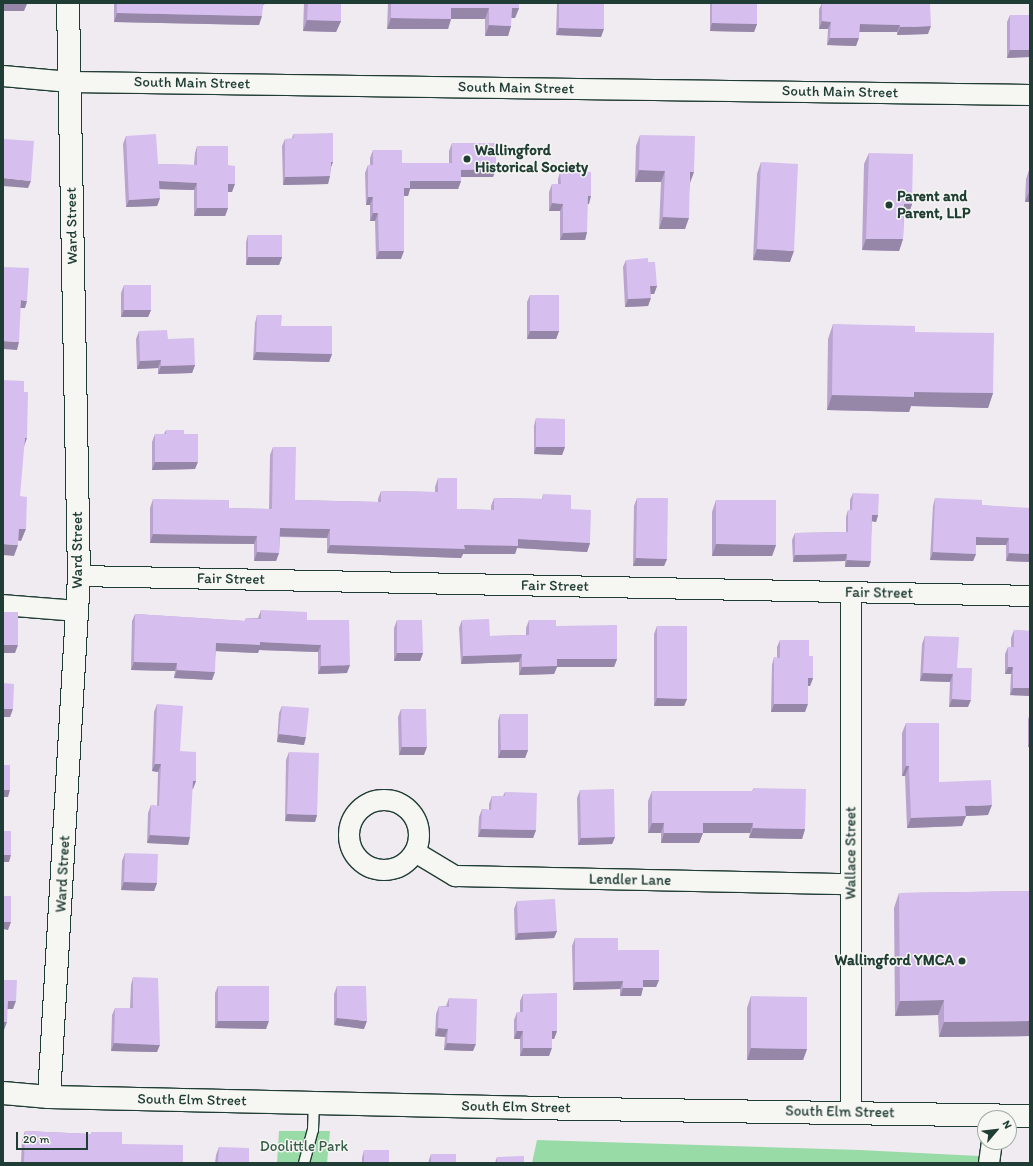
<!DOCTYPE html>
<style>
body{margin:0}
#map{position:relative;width:1033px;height:1166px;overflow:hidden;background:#f0ebf1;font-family:Itim,sans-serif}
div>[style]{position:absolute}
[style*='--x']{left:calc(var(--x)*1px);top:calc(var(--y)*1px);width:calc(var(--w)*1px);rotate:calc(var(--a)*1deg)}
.green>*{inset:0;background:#99dba6}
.roads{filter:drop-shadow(1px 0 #1f3d34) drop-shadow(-1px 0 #1f3d34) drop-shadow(0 1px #1f3d34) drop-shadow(0 -1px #1f3d34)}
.lane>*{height:10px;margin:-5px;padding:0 5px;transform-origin:5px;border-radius:5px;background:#f6f6f2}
.street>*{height:20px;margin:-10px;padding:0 10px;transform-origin:10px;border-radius:10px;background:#f6f6f2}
.street>.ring{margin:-10px;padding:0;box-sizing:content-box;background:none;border:20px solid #f6f6f2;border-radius:50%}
.secondary>*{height:22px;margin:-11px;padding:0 11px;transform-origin:11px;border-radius:11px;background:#f6f6f2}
.wall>*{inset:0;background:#b8a4ce}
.shaded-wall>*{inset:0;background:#9686a7}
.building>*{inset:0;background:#d6bfef}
.dots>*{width:11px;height:11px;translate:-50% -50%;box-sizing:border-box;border:2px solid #f6f6f2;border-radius:50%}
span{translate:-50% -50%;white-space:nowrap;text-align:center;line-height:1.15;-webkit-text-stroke:3px #f6f6f2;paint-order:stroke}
.street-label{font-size:15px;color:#1f3d34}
.poi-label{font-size:15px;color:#1f3d34;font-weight:700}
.left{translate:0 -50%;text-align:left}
.right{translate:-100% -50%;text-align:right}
.park-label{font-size:15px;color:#375d4b}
.frame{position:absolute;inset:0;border:4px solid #1f3d34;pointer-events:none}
.north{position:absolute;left:977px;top:1110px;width:40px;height:40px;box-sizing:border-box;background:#f6f6f2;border:1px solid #a0aca6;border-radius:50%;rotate:62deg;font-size:11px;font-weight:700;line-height:16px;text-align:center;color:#1f3d34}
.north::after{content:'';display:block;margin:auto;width:14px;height:18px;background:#1f3d34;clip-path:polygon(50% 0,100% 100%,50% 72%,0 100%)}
.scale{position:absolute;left:16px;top:1132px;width:72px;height:18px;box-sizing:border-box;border:2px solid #1f3d34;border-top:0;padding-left:5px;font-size:12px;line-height:14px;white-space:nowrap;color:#1f3d34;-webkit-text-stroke:3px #f6f6f2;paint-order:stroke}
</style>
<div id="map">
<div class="green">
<div style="clip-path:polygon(279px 1131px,330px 1131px,327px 1163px,277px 1163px)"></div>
<div style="clip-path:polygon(537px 1140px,860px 1150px,979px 1156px,978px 1163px,532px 1163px)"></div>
</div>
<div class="roads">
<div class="lane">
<div style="--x:304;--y:1163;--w:34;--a:-75"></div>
<div style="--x:313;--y:1130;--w:28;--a:-88"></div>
</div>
<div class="street">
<div style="--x:3;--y:76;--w:67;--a:5.1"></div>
<div style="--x:70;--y:82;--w:960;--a:0.78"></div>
<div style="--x:79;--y:576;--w:951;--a:1.2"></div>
<div style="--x:851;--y:593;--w:519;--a:90"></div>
<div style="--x:3;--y:605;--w:74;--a:4.6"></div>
<div class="ring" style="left:349px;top:800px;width:50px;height:50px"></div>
<div style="--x:415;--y:852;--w:47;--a:31"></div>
<div style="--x:455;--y:876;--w:396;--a:1.2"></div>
<div style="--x:989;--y:1163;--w:21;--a:-82"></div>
</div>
<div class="secondary">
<div style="--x:3;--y:1093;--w:46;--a:5"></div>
<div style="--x:49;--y:1097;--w:477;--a:1.3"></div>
<div style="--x:526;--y:1108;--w:504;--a:0.91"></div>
<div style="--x:49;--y:1097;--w:522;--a:-86.7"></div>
<div style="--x:79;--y:576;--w:573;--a:-91.1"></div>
</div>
</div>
<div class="wall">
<div style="clip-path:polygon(114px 3px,265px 3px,264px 5px,263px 5px,259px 25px,114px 22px)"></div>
<div style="clip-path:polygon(304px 3px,341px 3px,341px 21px,336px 32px,303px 31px)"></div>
<div style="clip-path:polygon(388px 3px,519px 3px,519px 8px,515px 18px,511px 18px,511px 26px,508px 36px,485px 36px,485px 19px,451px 19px,448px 29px,387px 29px)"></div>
<div style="clip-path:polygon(557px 3px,604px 3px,601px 37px,556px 35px)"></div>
<div style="clip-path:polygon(710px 3px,757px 3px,757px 24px,754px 32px,710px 31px)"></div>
<div style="clip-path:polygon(822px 3px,860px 3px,928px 34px,897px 35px,897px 32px,859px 32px,856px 46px,827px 45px,828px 29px,819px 29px,819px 9px)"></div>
<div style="clip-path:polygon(1010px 15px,1030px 15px,1030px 57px,1007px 58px,1007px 22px)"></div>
<div style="clip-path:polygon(293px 134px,331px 169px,328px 184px,283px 185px,282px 146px,285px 139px,292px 139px)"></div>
<div style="clip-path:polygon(640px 135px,690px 183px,685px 229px,659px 229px,661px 182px,635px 182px,636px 146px)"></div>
<div style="clip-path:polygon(126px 136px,158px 164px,194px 165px,195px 153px,197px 146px,228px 165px,232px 192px,228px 192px,228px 208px,225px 216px,194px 216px,194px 190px,159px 189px,160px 198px,157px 206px,126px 207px,123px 144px)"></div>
<div style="clip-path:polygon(452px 143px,496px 169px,493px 177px,461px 177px,461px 181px,458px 189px,410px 189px,408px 196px,404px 196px,401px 259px,376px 259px,375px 221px,370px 221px,370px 205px,366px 205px,365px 173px,368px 165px,370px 165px,370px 158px,373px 150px,402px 163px,449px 163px,449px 151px)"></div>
<div style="clip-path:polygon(869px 153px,912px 204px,908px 216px,904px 215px,903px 239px,899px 251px,862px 250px,864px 164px)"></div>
<div style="clip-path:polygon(761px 162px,790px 262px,753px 260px,757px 174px)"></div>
<div style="clip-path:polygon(1030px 167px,1030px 202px,1025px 202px,1026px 179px)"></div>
<div style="clip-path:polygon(560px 172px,589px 204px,587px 204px,587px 232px,585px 240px,560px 240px,560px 211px,549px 211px,549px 192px,552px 184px,558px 184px,558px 179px)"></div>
<div style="clip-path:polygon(248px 235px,282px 257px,279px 265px,246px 265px,246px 242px)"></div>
<div style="clip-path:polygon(626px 260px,648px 262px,657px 286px,654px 294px,651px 294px,648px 306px,625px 307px,623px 267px)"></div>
<div style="clip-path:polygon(124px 285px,151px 310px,148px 317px,121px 317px,121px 293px)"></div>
<div style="clip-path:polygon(530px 295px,559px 331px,556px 339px,527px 339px,527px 302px)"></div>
<div style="clip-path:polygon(257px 315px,281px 326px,332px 354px,329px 362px,253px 360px,255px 323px)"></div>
<div style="clip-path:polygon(833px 324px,915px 332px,993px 393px,988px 408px,911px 406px,909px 412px,827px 410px,828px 339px)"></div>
<div style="clip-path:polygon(139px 331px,168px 339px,195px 365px,192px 373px,158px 374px,158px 368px,137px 369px,136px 339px)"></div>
<div style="clip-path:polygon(536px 418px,565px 447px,562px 455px,534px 454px,534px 426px)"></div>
<div style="clip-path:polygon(166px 430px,184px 434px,195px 469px,152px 470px,152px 442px,155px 434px,164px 434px)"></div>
<div style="clip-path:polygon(273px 447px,295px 500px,378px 502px,378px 499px,381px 491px,435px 492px,435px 487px,438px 478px,457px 509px,491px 510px,491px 506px,494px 498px,542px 499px,543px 494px,571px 509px,590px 543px,587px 552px,517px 548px,515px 554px,463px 554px,461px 558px,327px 553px,327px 538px,280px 537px,279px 553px,276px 561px,254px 561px,254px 544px,150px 543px,150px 508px,153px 499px,229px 508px,269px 509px,270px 455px)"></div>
<div style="clip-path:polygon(853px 493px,878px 515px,876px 522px,872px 521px,869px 567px,845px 567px,845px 561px,793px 562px,792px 540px,795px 533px,846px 532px,846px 517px,848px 510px,850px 510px,850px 500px)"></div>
<div style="clip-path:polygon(637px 498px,667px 559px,664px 566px,633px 566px,634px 506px)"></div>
<div style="clip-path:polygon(935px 498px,982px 505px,1030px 510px,1030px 562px,1006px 561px,1006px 545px,976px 545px,976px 554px,973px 561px,930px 560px,933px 506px)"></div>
<div style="clip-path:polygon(716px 500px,776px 545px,772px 556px,712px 556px,712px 512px)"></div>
<div style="clip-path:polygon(261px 610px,307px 620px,347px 673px,318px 674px,318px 652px,259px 650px,258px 653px,216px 651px,212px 680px,174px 678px,175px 671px,131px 670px,132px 621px,135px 614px,245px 621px,246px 618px,258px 618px)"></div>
<div style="clip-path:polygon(397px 620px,423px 653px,420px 661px,394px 661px,394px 628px)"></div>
<div style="clip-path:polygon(462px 620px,490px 636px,526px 635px,526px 628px,529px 620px,556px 626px,617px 659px,614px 667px,557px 667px,554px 674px,519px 675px,519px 662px,461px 664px,459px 628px)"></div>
<div style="clip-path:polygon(657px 626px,687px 699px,684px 706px,654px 706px,654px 634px)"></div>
<div style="clip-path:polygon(1014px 630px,1030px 631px,1030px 696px,1010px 695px,1011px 674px,1005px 674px,1005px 654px,1008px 647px,1011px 647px,1011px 638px)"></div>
<div style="clip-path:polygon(925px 636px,957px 668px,968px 707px,949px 707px,950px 682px,920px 681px,922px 644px)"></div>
<div style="clip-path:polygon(780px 640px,809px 656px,813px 678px,810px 686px,808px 686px,805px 712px,771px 712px,772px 665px,774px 657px,777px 658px,777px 647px)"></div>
<div style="clip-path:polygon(157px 704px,180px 751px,196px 781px,192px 789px,188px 845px,147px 843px,148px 813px,151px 805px,157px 806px,158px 772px,152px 771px,154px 712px)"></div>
<div style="clip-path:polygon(282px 706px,304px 745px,277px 742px,279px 713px)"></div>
<div style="clip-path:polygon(401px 709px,424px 755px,399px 755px,398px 717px)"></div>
<div style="clip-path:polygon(500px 714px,528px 750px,525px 758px,498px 758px,498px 721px)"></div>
<div style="clip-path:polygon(1030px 714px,1030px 747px,1028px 747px,1028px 719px)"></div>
<div style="clip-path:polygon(906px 723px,939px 782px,988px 815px,966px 816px,962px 826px,907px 828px,905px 776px,902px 776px,902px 733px)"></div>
<div style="clip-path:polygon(289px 752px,317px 815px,315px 822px,285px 821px,286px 760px)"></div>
<div style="clip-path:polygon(754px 788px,805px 829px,802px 839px,749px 838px,750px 833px,703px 833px,699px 843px,661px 843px,661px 833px,648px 833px,648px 801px,652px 791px,752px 791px)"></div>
<div style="clip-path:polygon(580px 790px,615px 837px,612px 844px,578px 845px,577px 798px)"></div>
<div style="clip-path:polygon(505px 792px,536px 830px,533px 838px,478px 837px,479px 817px,482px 809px,489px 810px,489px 804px,492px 796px,503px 796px)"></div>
<div style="clip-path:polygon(125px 853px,157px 883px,154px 891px,121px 890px,122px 861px)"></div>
<div style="clip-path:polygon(1030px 891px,1030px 1036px,939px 1037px,938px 1015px,895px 1016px,894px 908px,899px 893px)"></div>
<div style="clip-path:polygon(517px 901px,557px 931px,554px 938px,515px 940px,514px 909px)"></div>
<div style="clip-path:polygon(575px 938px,618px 950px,659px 980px,656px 987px,643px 987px,641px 996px,620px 996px,620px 989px,573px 990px,572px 946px)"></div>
<div style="clip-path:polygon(133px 977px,157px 1052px,111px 1051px,112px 1015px,115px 1008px,130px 1008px,131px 985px)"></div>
<div style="clip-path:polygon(218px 986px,266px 1029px,215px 1028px,215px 993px)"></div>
<div style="clip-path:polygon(337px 986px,364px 1029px,334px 1025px,334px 994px)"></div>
<div style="clip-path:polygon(523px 994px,557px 1031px,554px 1039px,552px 1039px,549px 1056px,520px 1056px,520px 1039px,514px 1039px,514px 1020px,517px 1012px,520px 1012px,520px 1001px)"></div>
<div style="clip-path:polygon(751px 996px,807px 1049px,803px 1060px,747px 1060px,747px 1008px)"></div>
<div style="clip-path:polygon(449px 998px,473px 1051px,444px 1050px,445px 1037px,435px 1036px,436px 1014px,439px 1006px,446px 1006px)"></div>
<div style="clip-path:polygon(25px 1131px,91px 1134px,91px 1132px,122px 1144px,183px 1163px,21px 1163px,22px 1139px)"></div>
<div style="clip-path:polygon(219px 1147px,249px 1163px,215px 1163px,216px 1155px)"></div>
<div style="clip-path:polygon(364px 1150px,389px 1163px,362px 1163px,362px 1158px)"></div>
<div style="clip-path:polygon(431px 1154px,456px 1163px,428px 1163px)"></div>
<div style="clip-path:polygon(497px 1157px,524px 1163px,495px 1163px)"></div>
</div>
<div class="shaded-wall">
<div style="clip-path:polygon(3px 3px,27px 4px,24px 11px,3px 11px)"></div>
<div style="clip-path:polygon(451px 8px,489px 8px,485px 19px,448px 19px)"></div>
<div style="clip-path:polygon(512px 8px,519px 8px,515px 18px,508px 18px)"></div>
<div style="clip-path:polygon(117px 13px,262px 16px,259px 25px,114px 22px)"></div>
<div style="clip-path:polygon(391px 18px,451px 19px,448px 29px,387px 29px)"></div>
<div style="clip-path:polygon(307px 20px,341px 21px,336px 32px,303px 31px)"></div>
<div style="clip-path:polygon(822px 21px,831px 22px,828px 29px,819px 29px)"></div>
<div style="clip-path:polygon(712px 23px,757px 24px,754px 32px,710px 31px)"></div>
<div style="clip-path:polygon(860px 24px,900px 25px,897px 32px,857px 32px)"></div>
<div style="clip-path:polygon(489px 25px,511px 26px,508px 36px,485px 36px)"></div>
<div style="clip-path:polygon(931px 26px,928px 34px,897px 35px,900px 27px)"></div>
<div style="clip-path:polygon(559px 28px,604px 29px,601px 37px,556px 35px)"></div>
<div style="clip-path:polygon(830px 38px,859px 38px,856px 46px,827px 45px)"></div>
<div style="clip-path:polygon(1010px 50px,1030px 50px,1030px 57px,1007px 58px)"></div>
<div style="clip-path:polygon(331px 162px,333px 162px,330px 170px)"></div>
<div style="clip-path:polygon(496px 169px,493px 177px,458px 177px,461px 170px)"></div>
<div style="clip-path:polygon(639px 170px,665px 171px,661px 182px,635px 182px)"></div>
<div style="clip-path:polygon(690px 172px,694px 172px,690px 183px)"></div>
<div style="clip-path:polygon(330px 176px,328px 184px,283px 185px,285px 177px)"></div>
<div style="clip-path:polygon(3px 178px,31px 181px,28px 188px,3px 186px)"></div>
<div style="clip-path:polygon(159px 181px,197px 183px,194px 190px,156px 189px)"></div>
<div style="clip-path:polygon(410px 181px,461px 181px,458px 189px,410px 189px,408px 196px,401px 196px,404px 188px)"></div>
<div style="clip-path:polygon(228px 184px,235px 184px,232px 192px,225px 192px)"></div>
<div style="clip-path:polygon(1030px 190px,1030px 202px,1025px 202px)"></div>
<div style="clip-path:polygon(588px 196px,591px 196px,589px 204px,585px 204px)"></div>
<div style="clip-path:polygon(368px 197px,373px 197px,370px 205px,366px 205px)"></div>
<div style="clip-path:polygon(160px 198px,157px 206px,126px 207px,129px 200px)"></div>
<div style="clip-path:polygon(552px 203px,563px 204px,560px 211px,549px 211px)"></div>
<div style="clip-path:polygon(904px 204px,912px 204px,908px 216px,900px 215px)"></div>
<div style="clip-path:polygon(197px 208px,228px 208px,225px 216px,194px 216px)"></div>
<div style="clip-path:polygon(373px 213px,378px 213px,375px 221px,370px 221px)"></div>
<div style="clip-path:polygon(663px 217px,689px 218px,685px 229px,659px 229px)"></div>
<div style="clip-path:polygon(587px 232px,585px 240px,560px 240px,563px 233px)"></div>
<div style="clip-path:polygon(866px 239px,903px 239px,899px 251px,862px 250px)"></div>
<div style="clip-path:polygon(757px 249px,794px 251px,790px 262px,753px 260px)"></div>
<div style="clip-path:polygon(379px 251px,404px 251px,401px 259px,376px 259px)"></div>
<div style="clip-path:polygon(248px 257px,282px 257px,279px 265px,246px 265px)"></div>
<div style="clip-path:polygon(650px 286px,657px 286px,654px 294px,647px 294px)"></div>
<div style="clip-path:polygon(651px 298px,648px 306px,625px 307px,628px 299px)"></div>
<div style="clip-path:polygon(21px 300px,27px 301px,25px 308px,18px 308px)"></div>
<div style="clip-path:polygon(124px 310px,151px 310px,148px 317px,121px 317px)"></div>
<div style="clip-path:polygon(530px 331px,559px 331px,556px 339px,527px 339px)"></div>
<div style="clip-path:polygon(3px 341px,19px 342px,17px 350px,3px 349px)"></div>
<div style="clip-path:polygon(256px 352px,332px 354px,329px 362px,253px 360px)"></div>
<div style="clip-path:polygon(161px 360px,158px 368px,137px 369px,140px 361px)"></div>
<div style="clip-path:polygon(195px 365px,192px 373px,158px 374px,161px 366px)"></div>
<div style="clip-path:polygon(914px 392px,993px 393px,988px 408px,911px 406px,909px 412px,827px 410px,832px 395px)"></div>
<div style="clip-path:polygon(25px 438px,27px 438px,23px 449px)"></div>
<div style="clip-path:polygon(536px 447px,565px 447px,562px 455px,534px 454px)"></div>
<div style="clip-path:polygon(155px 462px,198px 462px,195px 469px,152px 470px)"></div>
<div style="clip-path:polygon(872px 515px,878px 515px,876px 522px,870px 521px)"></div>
<div style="clip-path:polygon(280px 528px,330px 529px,327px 538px,277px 536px)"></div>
<div style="clip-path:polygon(19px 529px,26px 529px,21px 541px,15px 540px)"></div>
<div style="clip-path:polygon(153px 534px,257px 536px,254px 544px,150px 543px)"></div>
<div style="clip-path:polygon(976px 537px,1009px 538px,1006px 545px,973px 545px)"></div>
<div style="clip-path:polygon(518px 539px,590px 543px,587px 552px,517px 548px,515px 554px,463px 554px,461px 558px,327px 553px,330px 545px,464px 545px)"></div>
<div style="clip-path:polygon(3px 544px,18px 545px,14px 556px,3px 555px)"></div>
<div style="clip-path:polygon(716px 544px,776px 545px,772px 556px,712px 556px)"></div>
<div style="clip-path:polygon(257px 552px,279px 553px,276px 561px,254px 561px)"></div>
<div style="clip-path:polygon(933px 552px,976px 554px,973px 561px,930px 560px)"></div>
<div style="clip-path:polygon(1009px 553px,1030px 554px,1030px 562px,1006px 561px)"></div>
<div style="clip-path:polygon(847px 554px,845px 561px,793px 562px,795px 555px)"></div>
<div style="clip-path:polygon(636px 558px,667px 559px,664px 566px,633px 566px)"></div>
<div style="clip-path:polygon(847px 560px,871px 561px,869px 567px,845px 567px)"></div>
<div style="clip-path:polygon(260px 642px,321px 645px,318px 652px,259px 650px,258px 653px,213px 651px,216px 643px)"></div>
<div style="clip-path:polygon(3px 645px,18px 645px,15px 653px,3px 653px)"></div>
<div style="clip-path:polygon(397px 653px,423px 653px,420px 661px,394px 661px)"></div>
<div style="clip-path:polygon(522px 654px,519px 662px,461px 664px,463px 656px)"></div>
<div style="clip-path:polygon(557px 659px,617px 659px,614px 667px,557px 667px,554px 674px,519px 675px,522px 667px)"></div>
<div style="clip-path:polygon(134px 662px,177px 663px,175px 671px,131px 670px)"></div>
<div style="clip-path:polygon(350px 665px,347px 673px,318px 674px,321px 666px)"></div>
<div style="clip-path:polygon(1008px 667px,1013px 667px,1011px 674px,1005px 674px)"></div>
<div style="clip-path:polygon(177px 670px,215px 672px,212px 680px,174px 678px)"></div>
<div style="clip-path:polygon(923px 673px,953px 674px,950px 682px,920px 681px)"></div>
<div style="clip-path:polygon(808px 678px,813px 678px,810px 686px,805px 686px)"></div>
<div style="clip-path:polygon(1013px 688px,1030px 688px,1030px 696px,1010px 695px)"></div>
<div style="clip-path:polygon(657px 698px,687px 699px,684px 706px,654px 706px)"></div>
<div style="clip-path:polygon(952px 699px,971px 700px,968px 707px,949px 707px)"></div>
<div style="clip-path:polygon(774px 704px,808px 704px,805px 712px,771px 712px)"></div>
<div style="clip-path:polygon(3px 709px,13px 709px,10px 717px,3px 717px)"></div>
<div style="clip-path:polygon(279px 734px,306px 737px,304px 745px,277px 742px)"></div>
<div style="clip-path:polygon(1030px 741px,1030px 747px,1028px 747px)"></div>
<div style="clip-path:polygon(402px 747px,427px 747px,424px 755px,399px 755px)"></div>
<div style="clip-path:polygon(501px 750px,528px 750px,525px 758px,498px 758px)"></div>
<div style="clip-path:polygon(155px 764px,161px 764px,158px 772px,152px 771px)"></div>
<div style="clip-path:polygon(906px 766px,909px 766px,905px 776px,902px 776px)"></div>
<div style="clip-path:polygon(193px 781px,196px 781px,193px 789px,190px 789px)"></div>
<div style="clip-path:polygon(3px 790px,10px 790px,8px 797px,3px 797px)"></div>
<div style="clip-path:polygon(992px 805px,988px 815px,966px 816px,962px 826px,907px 828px,911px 818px,965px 806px)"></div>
<div style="clip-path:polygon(287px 814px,317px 815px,315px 822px,285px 821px)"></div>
<div style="clip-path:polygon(652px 823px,664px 823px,661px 833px,648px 833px)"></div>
<div style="clip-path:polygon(703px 823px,753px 823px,750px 833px,703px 833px,699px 843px,661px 843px,664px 833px)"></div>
<div style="clip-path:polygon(753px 828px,805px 829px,802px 839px,749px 838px)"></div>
<div style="clip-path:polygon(481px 829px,536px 830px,533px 838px,478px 837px)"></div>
<div style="clip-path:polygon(150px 835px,190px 837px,188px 845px,147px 843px)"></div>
<div style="clip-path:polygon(615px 837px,612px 844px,578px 845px,581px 838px)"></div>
<div style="clip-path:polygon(3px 855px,11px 855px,9px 862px,3px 862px)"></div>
<div style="clip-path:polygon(124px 882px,157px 883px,154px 891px,121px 890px)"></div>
<div style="clip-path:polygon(3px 922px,11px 922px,8px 930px,3px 929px)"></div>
<div style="clip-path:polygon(557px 931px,554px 938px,515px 940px,518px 933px)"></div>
<div style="clip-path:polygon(643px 980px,659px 980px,656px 987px,640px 987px)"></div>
<div style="clip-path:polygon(623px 981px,620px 989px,573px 990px,575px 982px)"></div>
<div style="clip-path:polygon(623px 988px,643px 988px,641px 996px,620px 996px)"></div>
<div style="clip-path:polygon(944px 1000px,938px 1015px,895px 1016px,900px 1001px)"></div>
<div style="clip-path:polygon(8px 1001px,16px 1001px,13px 1009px,5px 1009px)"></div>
<div style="clip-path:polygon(337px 1018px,367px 1021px,364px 1029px,334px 1025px)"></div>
<div style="clip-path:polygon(218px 1021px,269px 1021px,266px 1029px,215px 1028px)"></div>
<div style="clip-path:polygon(1030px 1021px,1030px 1036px,939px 1037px,944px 1022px)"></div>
<div style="clip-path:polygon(3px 1022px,7px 1022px,4px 1030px,3px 1030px)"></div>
<div style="clip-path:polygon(438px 1028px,448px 1029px,445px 1037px,435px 1036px)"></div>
<div style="clip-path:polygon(517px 1031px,523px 1031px,520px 1039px,514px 1039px)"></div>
<div style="clip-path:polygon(552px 1031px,557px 1031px,554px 1039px,549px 1038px)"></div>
<div style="clip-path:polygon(114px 1043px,160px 1045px,157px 1052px,111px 1051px)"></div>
<div style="clip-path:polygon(447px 1043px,476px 1044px,473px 1051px,444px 1050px)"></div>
<div style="clip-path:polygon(523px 1048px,552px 1048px,549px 1056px,520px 1056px)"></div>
<div style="clip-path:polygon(751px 1048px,807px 1049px,803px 1060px,747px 1060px)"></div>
<div style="clip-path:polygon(24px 1162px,42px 1162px,42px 1163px,23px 1163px)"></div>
</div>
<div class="building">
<div style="clip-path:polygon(3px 3px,27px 3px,27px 4px)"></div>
<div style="clip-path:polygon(117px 3px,263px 3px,262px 16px,117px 13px)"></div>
<div style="clip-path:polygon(308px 3px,341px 3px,341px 21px,307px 20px)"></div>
<div style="clip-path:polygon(391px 3px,519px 3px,519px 8px,512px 8px,511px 26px,489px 25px,489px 8px,451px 8px,451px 19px,391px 18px)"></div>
<div style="clip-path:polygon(559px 3px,604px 3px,604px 29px,559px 28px)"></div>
<div style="clip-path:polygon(712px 3px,757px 3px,757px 24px,712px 23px)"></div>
<div style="clip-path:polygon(822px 3px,930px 3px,931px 26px,900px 27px,900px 25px,860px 24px,859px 38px,830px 38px,831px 22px,822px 21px)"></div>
<div style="clip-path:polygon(1010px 15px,1030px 15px,1030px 50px,1010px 50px)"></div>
<div style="clip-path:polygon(333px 133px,333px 162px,331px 162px,330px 176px,285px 177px,285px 139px,294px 138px,293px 134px)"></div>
<div style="clip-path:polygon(156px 134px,158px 164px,197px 165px,197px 146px,228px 146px,228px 165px,235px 166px,235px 184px,228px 184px,228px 208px,197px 208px,197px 183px,159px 181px,160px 198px,129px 200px,126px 136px)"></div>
<div style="clip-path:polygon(640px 135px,695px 136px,694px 172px,690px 172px,689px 218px,663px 217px,665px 171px,639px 170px)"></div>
<div style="clip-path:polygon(3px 139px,34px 141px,31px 181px,3px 178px)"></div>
<div style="clip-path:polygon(452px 143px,496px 143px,496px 169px,461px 170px,461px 181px,410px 181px,410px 188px,404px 188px,404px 251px,379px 251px,378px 213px,373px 213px,373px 197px,368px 197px,368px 165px,373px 165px,373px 150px,402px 150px,402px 163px,452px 163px)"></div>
<div style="clip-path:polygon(869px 153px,913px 154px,912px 204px,904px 204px,903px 239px,866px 239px)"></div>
<div style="clip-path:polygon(761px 162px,798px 164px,794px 251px,757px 249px)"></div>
<div style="clip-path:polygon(560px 172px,591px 172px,591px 196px,588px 196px,587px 232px,563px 233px,563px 204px,552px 203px,552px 184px,561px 184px)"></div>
<div style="clip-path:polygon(248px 235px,282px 235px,282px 257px,248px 257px)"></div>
<div style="clip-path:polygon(648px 258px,648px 262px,655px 262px,657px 286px,650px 286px,651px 298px,628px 299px,626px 260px)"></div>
<div style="clip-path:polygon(3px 267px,29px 268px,27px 301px,21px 300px,19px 342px,3px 341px)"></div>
<div style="clip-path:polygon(124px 285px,151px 285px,151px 310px,124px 310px)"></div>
<div style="clip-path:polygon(530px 295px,559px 295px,559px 331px,530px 331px)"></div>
<div style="clip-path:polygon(257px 315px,282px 315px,281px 326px,332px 326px,332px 354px,256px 352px)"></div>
<div style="clip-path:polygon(833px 324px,915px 326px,915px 332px,994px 333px,993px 393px,914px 392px,914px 397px,832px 395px)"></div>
<div style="clip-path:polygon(167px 330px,168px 339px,194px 338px,195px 365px,161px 366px,161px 360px,140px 361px,139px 331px)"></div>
<div style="clip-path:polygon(3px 380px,24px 381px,24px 392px,28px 392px,27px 438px,25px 438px,20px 496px,27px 497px,26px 529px,19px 529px,18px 545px,3px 544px)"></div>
<div style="clip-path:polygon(536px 418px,565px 419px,565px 447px,536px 447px)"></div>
<div style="clip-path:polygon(166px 430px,184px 430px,184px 434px,198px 434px,198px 462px,155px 462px,155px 434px,166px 434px)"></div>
<div style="clip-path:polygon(273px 447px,296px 447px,295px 500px,381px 502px,381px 491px,438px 492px,438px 478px,457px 478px,457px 509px,494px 510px,494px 498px,543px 499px,543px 494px,571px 495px,571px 509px,591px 510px,590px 543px,518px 539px,518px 546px,464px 545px,465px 549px,330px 545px,330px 529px,280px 528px,279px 553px,257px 552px,257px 536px,153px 534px,153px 499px,229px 500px,229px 508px,272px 509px)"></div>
<div style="clip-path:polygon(853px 493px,879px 494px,878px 515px,872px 515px,871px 561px,847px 560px,847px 554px,795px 555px,795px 533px,848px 532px,848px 510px,852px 510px)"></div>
<div style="clip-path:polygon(637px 498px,668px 498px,667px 559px,636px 558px)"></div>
<div style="clip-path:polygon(935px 498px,982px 500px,982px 505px,1030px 508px,1030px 554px,1009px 553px,1009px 538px,976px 537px,976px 554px,933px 552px)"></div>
<div style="clip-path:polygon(716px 500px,776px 500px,776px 545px,716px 544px)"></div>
<div style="clip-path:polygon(261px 610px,307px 612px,307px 620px,349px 620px,350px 665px,321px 666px,321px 645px,260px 642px,260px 645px,216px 643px,215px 672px,177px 670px,177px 663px,134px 662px,135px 614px,246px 621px,246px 618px,261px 619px)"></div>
<div style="clip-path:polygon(3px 612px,18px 612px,18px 645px,3px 645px)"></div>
<div style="clip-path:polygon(489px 619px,490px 636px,529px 635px,529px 620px,556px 620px,556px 626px,617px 625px,617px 659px,557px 659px,557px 666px,522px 667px,522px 654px,463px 656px,462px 620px)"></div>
<div style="clip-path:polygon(397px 620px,422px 620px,423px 653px,397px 653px)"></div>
<div style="clip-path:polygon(657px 626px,687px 626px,687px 699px,657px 698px)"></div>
<div style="clip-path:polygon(1014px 630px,1030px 631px,1030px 688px,1013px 688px,1013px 667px,1008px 667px,1008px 647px,1014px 647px)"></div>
<div style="clip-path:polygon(925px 636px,959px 637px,957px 668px,972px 668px,971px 700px,952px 699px,953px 674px,923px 673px)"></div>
<div style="clip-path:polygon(780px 640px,809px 640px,809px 656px,813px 656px,813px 678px,808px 678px,808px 704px,774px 704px,774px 657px,780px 658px)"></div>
<div style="clip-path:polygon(3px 683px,14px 684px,13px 709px,3px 709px)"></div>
<div style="clip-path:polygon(157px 704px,183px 706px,180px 751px,196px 752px,196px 781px,193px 781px,190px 837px,150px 835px,151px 805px,159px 806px,161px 764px,155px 764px)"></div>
<div style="clip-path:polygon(282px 706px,309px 708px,306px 737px,279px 734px)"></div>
<div style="clip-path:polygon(401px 709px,426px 709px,427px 747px,402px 747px)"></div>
<div style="clip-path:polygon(500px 714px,528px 714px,528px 750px,501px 750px)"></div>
<div style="clip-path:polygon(906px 723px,939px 723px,939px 782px,991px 780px,992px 805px,965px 806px,966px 816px,911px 818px,909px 766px,906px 766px)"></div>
<div style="clip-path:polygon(289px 752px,319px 753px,317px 815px,287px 814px)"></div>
<div style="clip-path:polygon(3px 765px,10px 765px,10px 790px,3px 790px)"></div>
<div style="clip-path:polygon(754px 788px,806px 789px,805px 829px,753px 828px,753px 823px,703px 823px,703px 833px,664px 833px,664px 823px,652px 823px,652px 791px,753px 791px)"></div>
<div style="clip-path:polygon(614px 789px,615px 837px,581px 838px,580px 790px)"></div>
<div style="clip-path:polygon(505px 792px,537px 793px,536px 830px,481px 829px,482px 809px,491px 810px,492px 796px,505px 796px)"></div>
<div style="clip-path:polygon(3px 831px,11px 831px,11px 855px,3px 855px)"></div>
<div style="clip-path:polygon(125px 853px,158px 854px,157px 883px,124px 882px)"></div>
<div style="clip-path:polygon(1030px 891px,1030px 1021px,944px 1022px,944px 1000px,900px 1001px,899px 893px)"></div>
<div style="clip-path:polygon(3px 896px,11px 896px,11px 922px,3px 922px)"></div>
<div style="clip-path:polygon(555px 899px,557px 931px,518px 933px,517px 901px)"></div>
<div style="clip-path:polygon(575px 938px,618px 938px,618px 950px,659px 950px,659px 980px,643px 980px,643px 988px,623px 988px,623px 981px,575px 982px)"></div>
<div style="clip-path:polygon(133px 977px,158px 978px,160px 1045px,114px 1043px,115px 1008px,133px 1008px)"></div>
<div style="clip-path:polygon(3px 980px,17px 980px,16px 1001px,8px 1001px,7px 1022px,3px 1022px)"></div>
<div style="clip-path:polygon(218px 986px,269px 986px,269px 1021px,218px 1021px)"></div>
<div style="clip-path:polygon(337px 986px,366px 986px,367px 1021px,337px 1018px)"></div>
<div style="clip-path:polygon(557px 993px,557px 1031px,552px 1031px,552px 1048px,523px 1048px,523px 1031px,517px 1031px,517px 1012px,523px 1012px,523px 994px)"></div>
<div style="clip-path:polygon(751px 996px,807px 997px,807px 1049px,751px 1048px)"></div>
<div style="clip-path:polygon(449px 998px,477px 999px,476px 1044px,447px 1043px,448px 1029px,438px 1028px,439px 1006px,449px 1007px)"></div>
<div style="clip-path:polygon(25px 1131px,91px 1134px,91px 1132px,122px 1132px,122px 1144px,183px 1145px,183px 1163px,42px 1163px,42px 1162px,24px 1162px)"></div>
<div style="clip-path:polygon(219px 1147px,249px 1148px,249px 1163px,218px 1163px)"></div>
<div style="clip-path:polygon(364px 1150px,389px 1150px,389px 1163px,364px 1163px)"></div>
<div style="clip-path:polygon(431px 1154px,456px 1154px,456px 1163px,431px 1163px)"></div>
<div style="clip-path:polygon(524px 1156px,524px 1163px,497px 1163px,497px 1157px)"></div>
</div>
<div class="dots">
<div style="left:467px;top:159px;background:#1f3d34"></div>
<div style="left:889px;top:205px;background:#1f3d34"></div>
<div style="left:962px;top:961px;background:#1f3d34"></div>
</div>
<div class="street-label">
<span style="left:192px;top:83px;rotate:1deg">South Main Street</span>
<span style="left:516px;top:88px;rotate:1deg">South Main Street</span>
<span style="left:840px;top:92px;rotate:1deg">South Main Street</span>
<span style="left:72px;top:226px;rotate:-91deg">Ward Street</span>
<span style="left:78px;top:550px;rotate:-90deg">Ward Street</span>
<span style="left:231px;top:579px;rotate:1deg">Fair Street</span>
<span style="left:555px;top:586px;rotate:1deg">Fair Street</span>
<span style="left:879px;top:593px;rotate:1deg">Fair Street</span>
<span style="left:851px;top:853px;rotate:-90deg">Wallace Street</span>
<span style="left:63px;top:874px;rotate:-87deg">Ward Street</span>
<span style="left:630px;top:880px;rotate:1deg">Lendler Lane</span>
<span style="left:192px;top:1100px;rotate:1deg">South Elm Street</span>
<span style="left:516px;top:1107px;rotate:1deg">South Elm Street</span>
<span style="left:840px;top:1112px;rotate:1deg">South Elm Street</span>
</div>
<div class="poi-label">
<span class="left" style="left:475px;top:159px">Wallingford<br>Historical Society</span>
<span class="left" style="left:897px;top:205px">Parent and<br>Parent, LLP</span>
<span class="right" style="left:954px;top:961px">Wallingford YMCA</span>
</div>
<div class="park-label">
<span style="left:304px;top:1147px">Doolittle Park</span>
</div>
<div class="frame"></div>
<div class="north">N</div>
<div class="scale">20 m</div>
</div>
